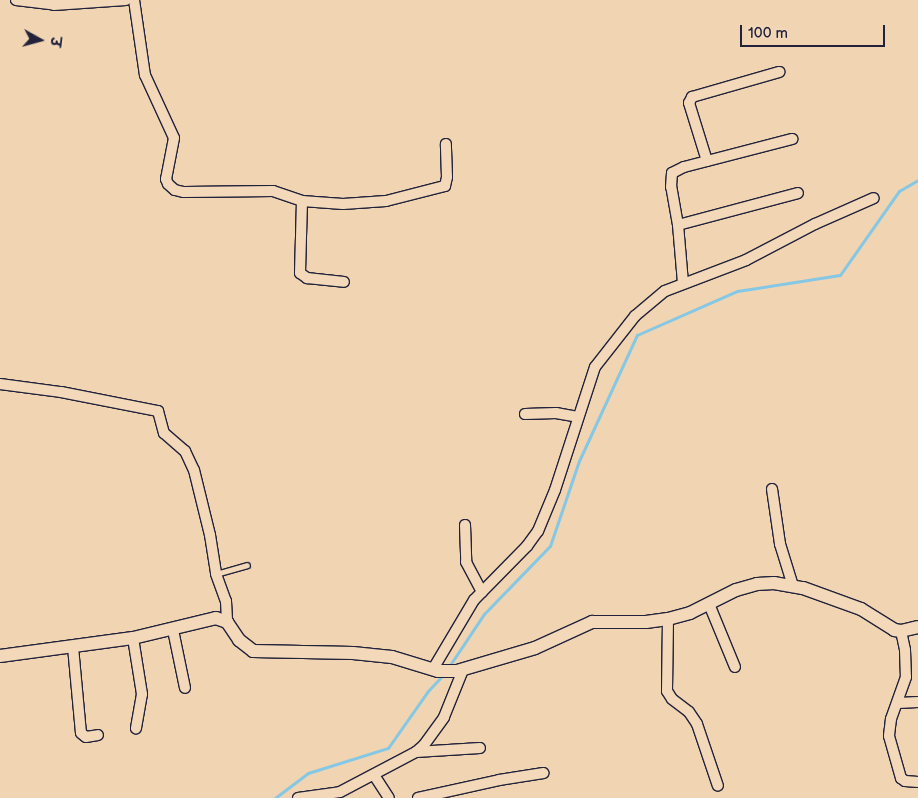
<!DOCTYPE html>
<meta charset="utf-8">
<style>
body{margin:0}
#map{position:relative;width:918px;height:798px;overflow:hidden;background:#f1d4b1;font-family:"Balsamiq Sans","Playpen Sans Deva",sans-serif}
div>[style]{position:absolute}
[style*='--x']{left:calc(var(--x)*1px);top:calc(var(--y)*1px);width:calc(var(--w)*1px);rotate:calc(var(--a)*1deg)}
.stream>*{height:3px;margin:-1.5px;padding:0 1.5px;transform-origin:1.5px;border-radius:1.5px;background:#84c8e5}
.roads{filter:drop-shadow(1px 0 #22223b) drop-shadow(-1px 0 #22223b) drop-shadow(0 1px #22223b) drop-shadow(0 -1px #22223b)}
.service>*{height:5px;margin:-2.5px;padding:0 2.5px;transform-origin:2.5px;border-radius:2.5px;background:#f3d9ba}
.minor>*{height:10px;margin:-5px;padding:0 5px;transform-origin:5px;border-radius:5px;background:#f3d9ba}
.tertiary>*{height:12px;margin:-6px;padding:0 6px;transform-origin:6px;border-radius:6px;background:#f3d9ba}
span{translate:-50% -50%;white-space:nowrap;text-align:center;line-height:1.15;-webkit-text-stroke:4px #f3d9ba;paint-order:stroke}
.north{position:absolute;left:15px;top:15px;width:50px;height:50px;-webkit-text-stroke:4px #f3d9ba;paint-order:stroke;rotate:97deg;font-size:14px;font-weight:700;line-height:20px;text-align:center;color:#22223b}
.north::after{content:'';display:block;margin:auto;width:18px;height:22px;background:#22223b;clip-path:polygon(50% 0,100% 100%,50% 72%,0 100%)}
.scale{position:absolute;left:740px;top:25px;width:145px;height:22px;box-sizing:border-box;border:2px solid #22223b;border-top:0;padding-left:6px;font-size:15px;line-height:18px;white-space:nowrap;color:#22223b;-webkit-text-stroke:4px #f3d9ba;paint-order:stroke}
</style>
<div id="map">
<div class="stream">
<div style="--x:448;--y:668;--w:65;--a:-56.3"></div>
<div style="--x:484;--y:614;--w:95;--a:-45.9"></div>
<div style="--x:550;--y:546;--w:90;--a:-71.2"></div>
<div style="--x:579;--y:461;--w:139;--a:-65.3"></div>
<div style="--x:637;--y:335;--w:109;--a:-23.7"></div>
<div style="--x:737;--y:291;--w:104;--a:-8.8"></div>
<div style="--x:840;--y:275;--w:103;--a:-54.9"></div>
<div style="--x:899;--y:191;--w:22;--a:-30"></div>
<div style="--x:275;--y:798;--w:41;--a:-37.1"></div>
<div style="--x:308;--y:773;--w:84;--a:-17.4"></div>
<div style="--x:388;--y:748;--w:70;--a:-54.9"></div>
<div style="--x:428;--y:691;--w:22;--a:-47"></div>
</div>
<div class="roads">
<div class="service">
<div style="--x:216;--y:574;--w:32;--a:-16"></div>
</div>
<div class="minor">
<div style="--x:16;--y:0;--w:38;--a:7"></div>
<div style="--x:54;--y:5;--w:72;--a:-4"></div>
<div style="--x:134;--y:0;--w:76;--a:81.7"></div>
<div style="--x:145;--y:75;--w:69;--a:65.3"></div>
<div style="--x:174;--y:138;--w:42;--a:101"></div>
<div style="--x:166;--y:179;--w:5;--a:68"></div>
<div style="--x:168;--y:184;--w:9;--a:41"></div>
<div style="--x:175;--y:190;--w:9;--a:13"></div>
<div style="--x:184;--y:192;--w:89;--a:-0.6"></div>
<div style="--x:273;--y:191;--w:31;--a:19"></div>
<div style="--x:302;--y:201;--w:41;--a:4.2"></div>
<div style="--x:343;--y:204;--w:43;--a:-4"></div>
<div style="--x:386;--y:201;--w:61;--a:-14.3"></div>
<div style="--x:445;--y:186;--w:9;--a:-77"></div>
<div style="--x:447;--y:177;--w:33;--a:-92"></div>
<div style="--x:707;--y:161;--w:61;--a:-107.2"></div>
<div style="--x:689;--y:103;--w:7;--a:-63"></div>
<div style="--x:692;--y:97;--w:91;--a:-16"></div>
<div style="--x:302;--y:201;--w:72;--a:91.6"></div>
<div style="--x:300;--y:273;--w:9;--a:36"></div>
<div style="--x:307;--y:278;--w:37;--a:6"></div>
<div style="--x:678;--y:225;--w:124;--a:-14.9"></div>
<div style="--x:683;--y:283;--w:58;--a:-94.9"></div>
<div style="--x:678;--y:225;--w:39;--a:-100"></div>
<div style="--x:671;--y:187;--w:14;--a:-86"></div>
<div style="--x:672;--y:173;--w:13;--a:-27"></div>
<div style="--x:684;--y:167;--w:112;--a:-14.5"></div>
<div style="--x:0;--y:384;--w:62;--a:7.5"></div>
<div style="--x:61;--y:392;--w:99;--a:11.1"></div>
<div style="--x:158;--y:411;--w:23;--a:75"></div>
<div style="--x:164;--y:433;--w:28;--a:41"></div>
<div style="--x:185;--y:451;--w:21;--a:65"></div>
<div style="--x:194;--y:470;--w:67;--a:76.2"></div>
<div style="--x:210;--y:535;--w:39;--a:81"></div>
<div style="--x:216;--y:574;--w:29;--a:70"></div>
<div style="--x:226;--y:601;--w:21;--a:87"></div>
<div style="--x:525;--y:414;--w:31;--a:-2"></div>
<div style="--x:556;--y:413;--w:22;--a:10"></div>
<div style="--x:772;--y:489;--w:56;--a:81.7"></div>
<div style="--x:780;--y:544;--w:44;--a:72.8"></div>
<div style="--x:465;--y:525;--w:37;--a:88"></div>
<div style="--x:466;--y:562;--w:34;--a:62"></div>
<div style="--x:709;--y:604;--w:68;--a:67.6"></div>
<div style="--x:668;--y:619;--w:72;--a:90.8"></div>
<div style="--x:667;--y:691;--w:9;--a:58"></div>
<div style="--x:672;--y:699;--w:21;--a:37"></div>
<div style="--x:689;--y:712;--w:14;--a:56"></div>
<div style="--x:697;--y:724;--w:65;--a:71.3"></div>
<div style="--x:173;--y:630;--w:59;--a:78.3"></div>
<div style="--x:901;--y:631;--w:19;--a:78"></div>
<div style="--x:905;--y:650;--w:27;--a:88"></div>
<div style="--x:906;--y:677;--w:45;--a:109.7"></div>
<div style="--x:891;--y:719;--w:17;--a:97"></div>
<div style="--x:889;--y:736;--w:44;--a:74.1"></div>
<div style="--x:901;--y:778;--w:5;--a:37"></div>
<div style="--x:905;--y:781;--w:13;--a:4"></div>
<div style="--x:133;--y:638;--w:57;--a:80.9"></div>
<div style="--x:142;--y:694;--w:35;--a:100"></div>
<div style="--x:73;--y:647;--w:86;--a:84.7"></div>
<div style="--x:81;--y:733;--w:6;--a:39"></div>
<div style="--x:86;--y:737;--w:12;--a:-9"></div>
<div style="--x:433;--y:669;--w:80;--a:-59.3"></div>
<div style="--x:474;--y:600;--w:76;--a:-45.5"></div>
<div style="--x:527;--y:546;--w:19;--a:-54"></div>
<div style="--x:538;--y:531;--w:44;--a:-67.5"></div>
<div style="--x:555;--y:490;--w:129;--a:-72"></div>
<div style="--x:595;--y:367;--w:65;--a:-51.9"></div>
<div style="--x:635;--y:316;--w:39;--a:-40"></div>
<div style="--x:665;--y:291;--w:87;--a:-20.9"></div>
<div style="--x:746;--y:260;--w:78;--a:-27.6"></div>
<div style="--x:815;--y:224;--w:64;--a:-23.8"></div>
<div style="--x:898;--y:703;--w:20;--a:-3"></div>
<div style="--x:416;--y:752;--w:64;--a:-3.6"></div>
<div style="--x:374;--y:775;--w:27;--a:57"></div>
<div style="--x:298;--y:798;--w:42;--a:-8.1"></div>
<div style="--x:340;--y:792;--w:86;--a:-27.8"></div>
<div style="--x:416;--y:752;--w:11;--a:-41"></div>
<div style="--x:424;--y:745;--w:34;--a:-54"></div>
<div style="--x:444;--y:717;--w:51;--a:-68"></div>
<div style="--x:418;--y:798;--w:83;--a:-12.5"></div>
<div style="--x:499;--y:780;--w:45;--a:-9"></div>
</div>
<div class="tertiary">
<div style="--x:0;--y:656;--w:134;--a:-7.7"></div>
<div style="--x:133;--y:638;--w:85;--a:-13.5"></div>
<div style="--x:216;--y:618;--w:12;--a:20"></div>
<div style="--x:227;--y:622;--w:22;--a:56"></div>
<div style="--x:239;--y:640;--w:18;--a:38"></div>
<div style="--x:253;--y:651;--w:100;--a:1.1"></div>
<div style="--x:353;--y:653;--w:39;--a:6"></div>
<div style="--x:392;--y:657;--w:48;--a:16.9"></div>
<div style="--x:438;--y:671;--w:19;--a:0"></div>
<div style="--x:457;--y:671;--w:81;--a:-16.4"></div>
<div style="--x:535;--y:648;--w:63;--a:-24.5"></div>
<div style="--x:592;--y:622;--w:54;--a:0"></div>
<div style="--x:646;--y:622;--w:22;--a:-8"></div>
<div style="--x:668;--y:619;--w:23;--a:-15"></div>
<div style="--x:690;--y:613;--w:51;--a:-26.6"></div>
<div style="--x:736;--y:590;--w:22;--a:-16"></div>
<div style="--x:757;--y:584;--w:17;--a:-3"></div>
<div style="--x:774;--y:583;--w:29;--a:10"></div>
<div style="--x:803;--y:588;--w:62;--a:19.9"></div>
<div style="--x:861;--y:609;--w:39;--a:32"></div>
<div style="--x:894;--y:630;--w:7;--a:8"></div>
<div style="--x:901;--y:631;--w:17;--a:-13"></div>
</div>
</div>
<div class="north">उ</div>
<div class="scale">100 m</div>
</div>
